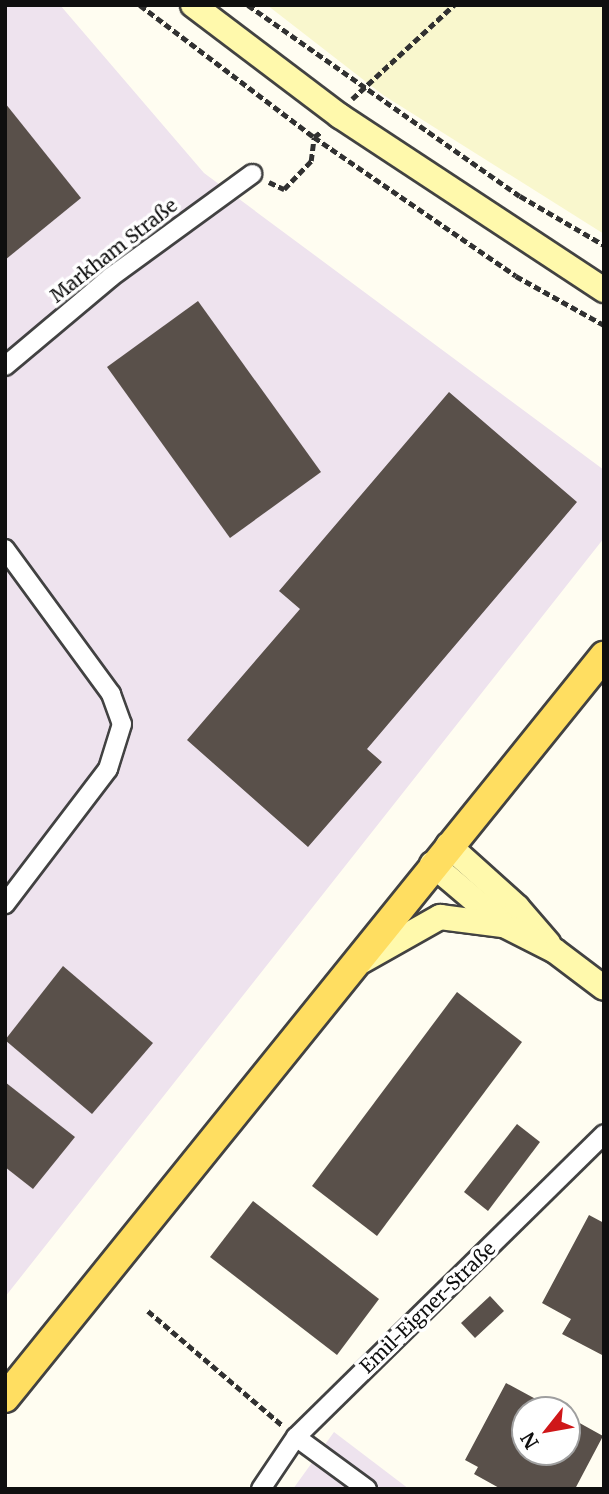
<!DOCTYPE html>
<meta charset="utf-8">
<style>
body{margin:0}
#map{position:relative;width:609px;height:1494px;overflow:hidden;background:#fffdf1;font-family:Merriweather,serif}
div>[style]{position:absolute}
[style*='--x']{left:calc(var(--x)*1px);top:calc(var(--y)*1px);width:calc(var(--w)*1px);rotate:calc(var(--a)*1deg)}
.industrial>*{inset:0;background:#eee3ee}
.farmland>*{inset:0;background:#f9f7cd}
.building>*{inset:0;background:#59504a}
.path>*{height:4.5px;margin-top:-2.25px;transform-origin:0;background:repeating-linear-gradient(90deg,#313131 0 7px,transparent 0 10.5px)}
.roads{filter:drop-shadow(2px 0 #424242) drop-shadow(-2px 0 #424242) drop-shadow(0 2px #424242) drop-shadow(0 -2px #424242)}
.minor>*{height:18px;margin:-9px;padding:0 9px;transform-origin:9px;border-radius:9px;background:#fff}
.secondary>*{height:24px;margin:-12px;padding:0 12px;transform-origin:12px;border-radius:12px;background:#fff9ac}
.primary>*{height:28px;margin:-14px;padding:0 14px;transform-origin:14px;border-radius:14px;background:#ffde61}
span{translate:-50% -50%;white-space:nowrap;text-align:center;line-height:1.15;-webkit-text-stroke:7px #fff;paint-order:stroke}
.street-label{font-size:19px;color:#0f0f0f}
.frame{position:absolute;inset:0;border:7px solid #0f0f0f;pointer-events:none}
.north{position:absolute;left:511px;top:1396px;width:70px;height:70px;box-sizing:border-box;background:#fff;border:2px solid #9f9f9f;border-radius:50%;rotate:239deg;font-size:19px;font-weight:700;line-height:28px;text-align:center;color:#0f0f0f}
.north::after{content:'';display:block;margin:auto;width:24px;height:32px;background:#cf1719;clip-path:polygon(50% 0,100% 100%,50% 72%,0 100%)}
</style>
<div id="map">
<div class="industrial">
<div style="clip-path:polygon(5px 5px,60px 5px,204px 173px,604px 470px,604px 538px,5px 1297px)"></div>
<div style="clip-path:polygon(334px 1432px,409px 1489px,293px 1489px)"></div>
</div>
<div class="farmland">
<div style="clip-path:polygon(267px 5px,604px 5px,604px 234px,383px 95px)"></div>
</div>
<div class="building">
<div style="clip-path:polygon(5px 103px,81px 198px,5px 260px)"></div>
<div style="clip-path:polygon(198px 301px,321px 472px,230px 538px,107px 367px)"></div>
<div style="clip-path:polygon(449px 392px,577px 502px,367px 749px,382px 762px,308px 847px,187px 740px,300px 609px,279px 591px)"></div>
<div style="clip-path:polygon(63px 966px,153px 1043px,92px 1114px,5px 1040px)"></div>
<div style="clip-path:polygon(457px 992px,522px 1042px,377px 1236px,312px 1186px)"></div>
<div style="clip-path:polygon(5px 1082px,75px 1137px,33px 1189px,5px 1167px)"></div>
<div style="clip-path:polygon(517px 1124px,540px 1142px,488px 1211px,464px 1192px)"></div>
<div style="clip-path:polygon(253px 1201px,379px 1299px,337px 1355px,210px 1257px)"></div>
<div style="clip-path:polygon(589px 1215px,604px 1223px,604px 1356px,562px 1334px,571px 1319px,542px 1303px)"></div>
<div style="clip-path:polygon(490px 1296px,504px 1311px,475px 1338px,461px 1323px)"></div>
<div style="clip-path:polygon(506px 1383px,556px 1410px,525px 1410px,525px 1452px,567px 1452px,567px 1416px,603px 1436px,575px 1489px,501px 1489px,474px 1474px,478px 1467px,465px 1460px)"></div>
</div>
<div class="path">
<div style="--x:140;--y:5;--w:218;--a:37.2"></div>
<div style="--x:314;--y:137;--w:245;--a:34.5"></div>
<div style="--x:516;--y:276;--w:101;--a:29.1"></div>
<div style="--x:248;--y:5;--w:332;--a:35.1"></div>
<div style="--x:520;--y:196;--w:97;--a:30.3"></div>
<div style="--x:352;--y:99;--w:139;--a:-42.7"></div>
<div style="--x:269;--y:182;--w:17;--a:25"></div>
<div style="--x:284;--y:189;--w:39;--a:-46"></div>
<div style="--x:311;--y:161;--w:24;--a:-83"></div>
<div style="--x:314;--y:137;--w:10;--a:-37"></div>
<div style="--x:148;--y:1311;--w:176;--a:40.4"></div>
</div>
<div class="roads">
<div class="minor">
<div style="--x:5;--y:366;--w:138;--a:-40"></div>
<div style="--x:111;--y:277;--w:175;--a:-36.1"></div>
<div style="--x:5;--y:549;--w:180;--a:53.8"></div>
<div style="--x:111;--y:694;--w:32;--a:70"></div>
<div style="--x:122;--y:724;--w:47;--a:107.3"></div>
<div style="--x:108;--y:769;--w:170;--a:127.3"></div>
<div style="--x:296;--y:1437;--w:88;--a:36.2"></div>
<div style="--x:261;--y:1489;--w:63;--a:-56.1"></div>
<div style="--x:296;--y:1437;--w:432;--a:-44.5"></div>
</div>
<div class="secondary">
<div style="--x:193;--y:5;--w:184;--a:37.1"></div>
<div style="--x:340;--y:116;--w:316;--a:33.4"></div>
<div style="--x:448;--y:845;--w:93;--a:41.9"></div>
<div style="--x:517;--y:907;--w:48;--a:49.3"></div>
<div style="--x:432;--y:864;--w:94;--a:40.3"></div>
<div style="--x:504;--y:925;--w:57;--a:27"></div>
<div style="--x:555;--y:951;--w:61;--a:37.1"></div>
<div style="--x:362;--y:961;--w:90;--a:-29.4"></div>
<div style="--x:440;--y:917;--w:63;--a:7.4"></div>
</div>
<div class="primary">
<div style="--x:5;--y:1398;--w:954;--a:-51.09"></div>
</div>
</div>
<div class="street-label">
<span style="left:114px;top:251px;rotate:-38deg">Markham Straße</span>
<span style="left:428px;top:1308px;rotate:-44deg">Emil-Eigner-Straße</span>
</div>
<div class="frame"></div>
<div class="north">N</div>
</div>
